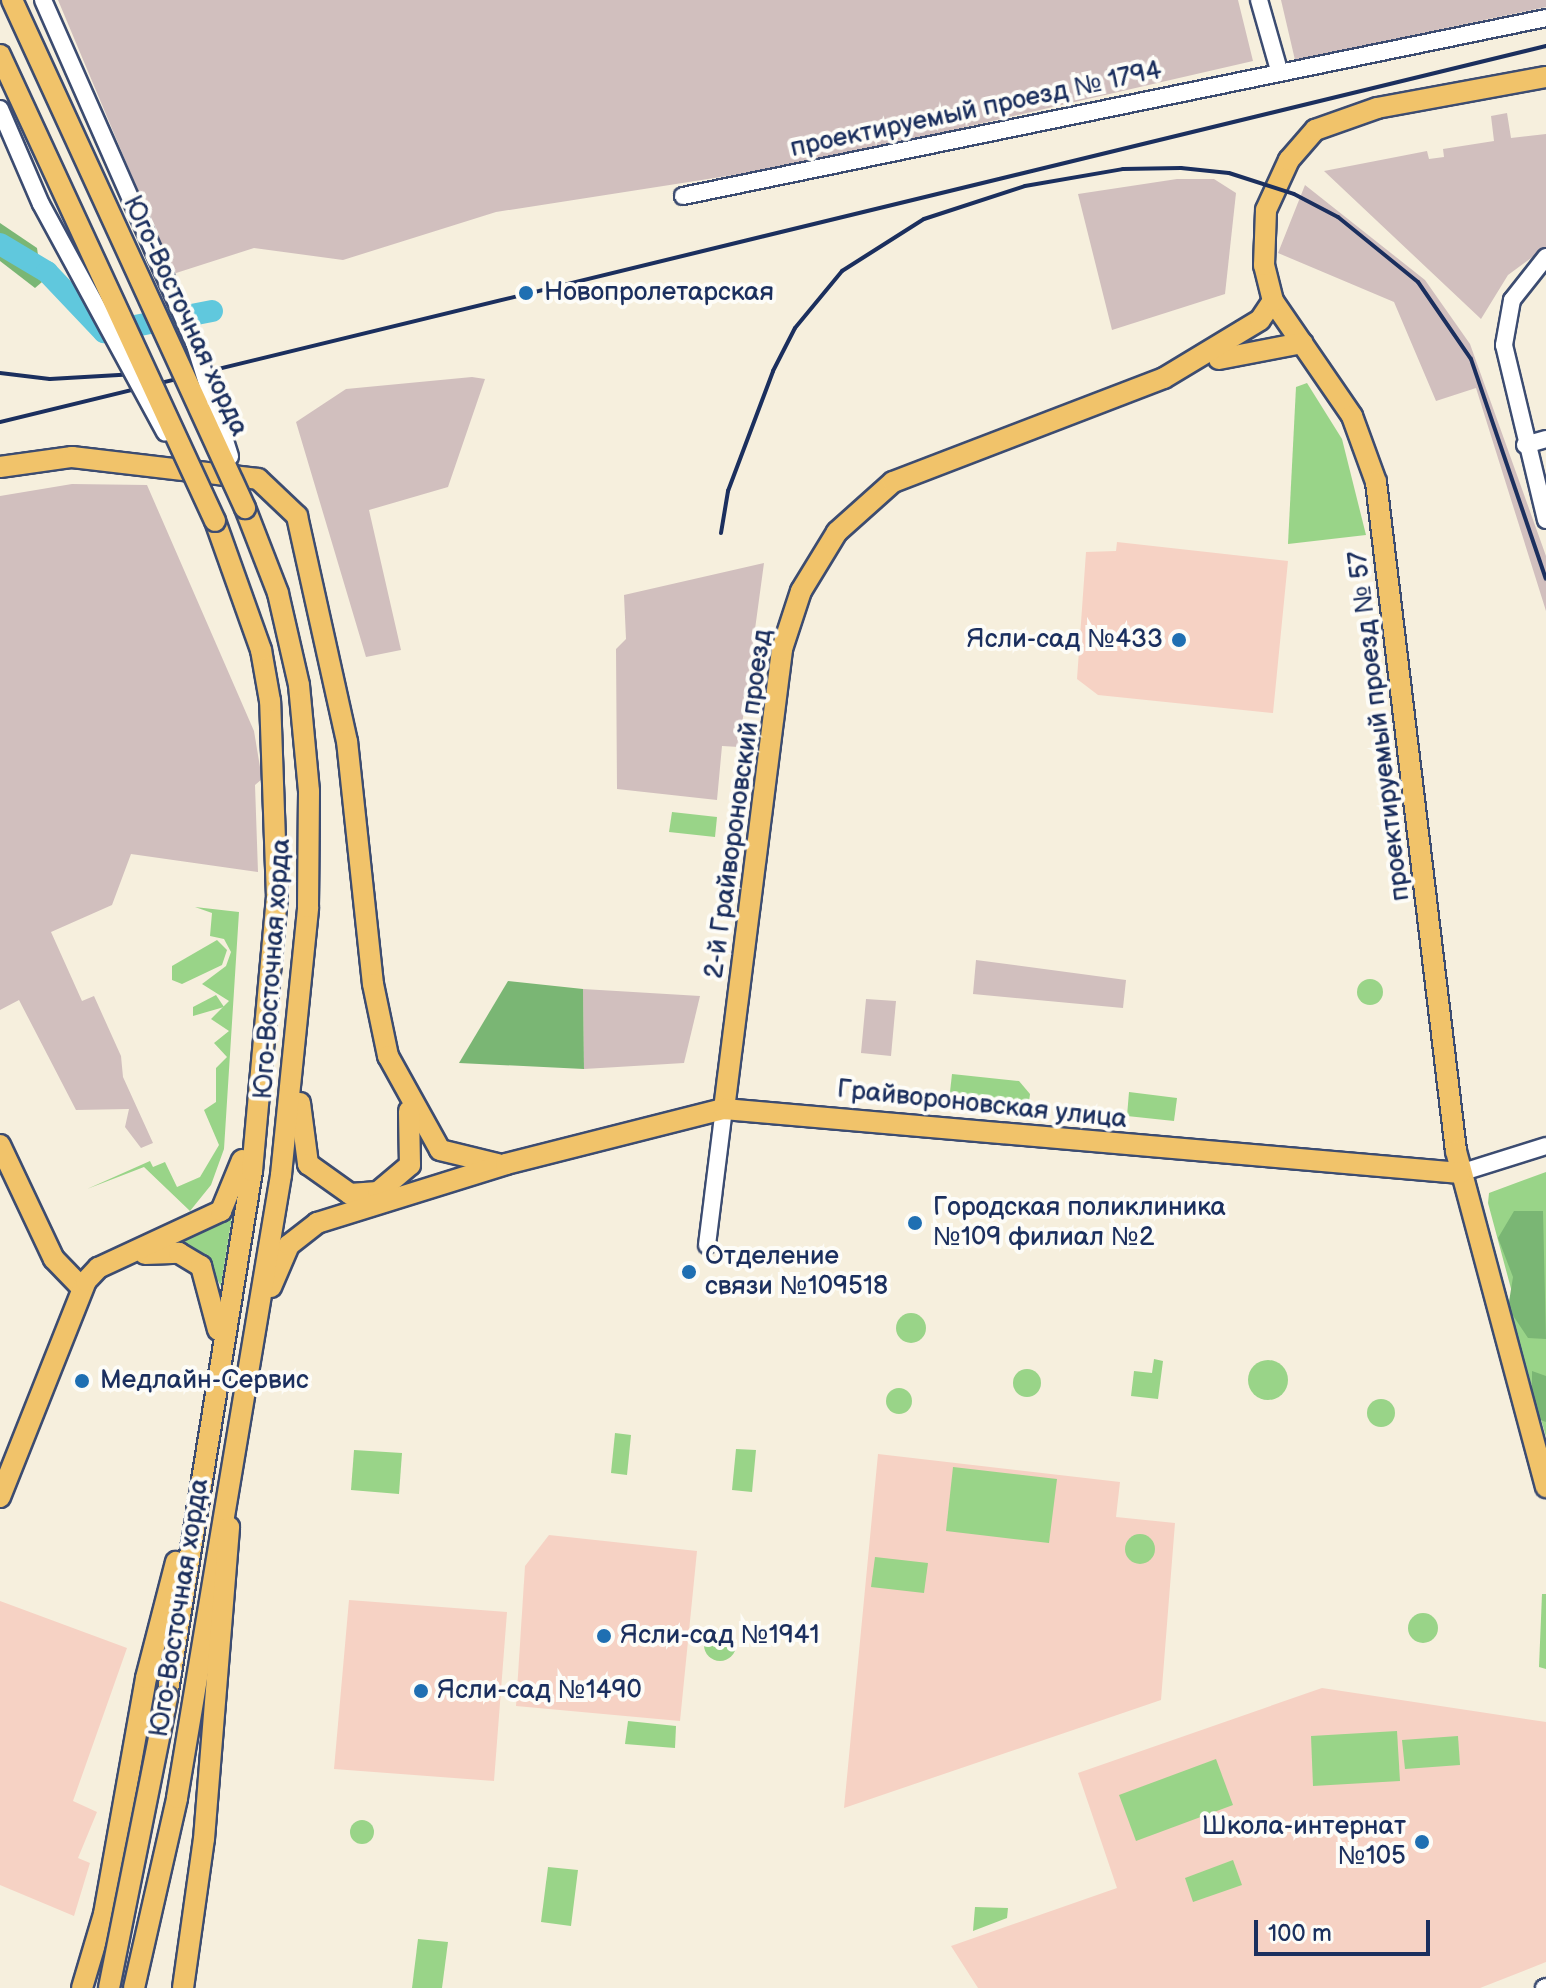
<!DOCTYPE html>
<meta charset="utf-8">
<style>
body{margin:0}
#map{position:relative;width:1546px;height:1988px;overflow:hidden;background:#f6efdd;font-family:"Balsamiq Sans",sans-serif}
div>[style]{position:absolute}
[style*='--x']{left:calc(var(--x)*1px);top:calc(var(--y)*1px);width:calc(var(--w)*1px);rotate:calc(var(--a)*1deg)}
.built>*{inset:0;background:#f6d2c4}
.industrial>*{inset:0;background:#d1bfbe}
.green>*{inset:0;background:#99d488}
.round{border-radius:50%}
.forest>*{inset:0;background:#7ab674}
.river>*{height:22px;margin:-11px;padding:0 11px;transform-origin:11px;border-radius:11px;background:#60c8dd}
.roads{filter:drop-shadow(2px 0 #3c4c71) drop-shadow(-2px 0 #3c4c71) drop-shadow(0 2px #3c4c71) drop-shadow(0 -2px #3c4c71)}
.minor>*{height:16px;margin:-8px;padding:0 8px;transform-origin:8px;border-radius:8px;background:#fff}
.major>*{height:20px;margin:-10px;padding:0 10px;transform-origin:10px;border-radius:10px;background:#f1c36a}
.rail>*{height:4px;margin:-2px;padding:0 2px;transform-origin:2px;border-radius:2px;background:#1b2f5e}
.bridges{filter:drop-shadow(2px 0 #3c4c71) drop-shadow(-2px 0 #3c4c71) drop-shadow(0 2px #3c4c71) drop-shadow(0 -2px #3c4c71)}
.minor-bridge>*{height:16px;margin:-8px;padding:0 8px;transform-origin:8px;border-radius:8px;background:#fff}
.major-bridge>*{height:20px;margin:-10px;padding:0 10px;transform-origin:10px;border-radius:10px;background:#f1c36a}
.dots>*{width:22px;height:22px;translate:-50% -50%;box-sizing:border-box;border:4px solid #fdfcf7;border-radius:50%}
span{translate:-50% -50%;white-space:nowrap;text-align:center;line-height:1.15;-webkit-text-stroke:8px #fdfcf7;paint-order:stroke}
.street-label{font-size:26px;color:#1b2f5e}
.poi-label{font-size:26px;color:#1b2f5e}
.left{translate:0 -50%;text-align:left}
.right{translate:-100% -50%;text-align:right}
.scale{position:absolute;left:1254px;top:1920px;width:176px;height:36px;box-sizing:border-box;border:4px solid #1b2f5e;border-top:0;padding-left:10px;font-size:24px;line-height:28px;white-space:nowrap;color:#1b2f5e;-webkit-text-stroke:6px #fdfcf7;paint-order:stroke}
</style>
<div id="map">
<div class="built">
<div style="clip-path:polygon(1117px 542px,1288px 561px,1273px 713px,1098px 695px,1077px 679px,1086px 552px,1116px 551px)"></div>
<div style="clip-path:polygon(878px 1454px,1120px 1482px,1116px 1517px,1175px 1523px,1161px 1700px,844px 1808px)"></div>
<div style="clip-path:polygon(549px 1535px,697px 1551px,680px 1721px,516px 1706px,525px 1566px)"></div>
<div style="clip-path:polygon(349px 1600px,507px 1612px,494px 1781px,334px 1769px)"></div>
<div style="clip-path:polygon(0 1601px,127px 1648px,73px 1801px,97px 1812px,78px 1858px,90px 1863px,74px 1916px,0 1885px)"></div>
<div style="clip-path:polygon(1322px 1688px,1546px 1722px,1546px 1962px,1480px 1988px,978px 1988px,951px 1946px,1117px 1888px,1078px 1773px)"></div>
</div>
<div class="industrial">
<div style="clip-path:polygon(58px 0,1238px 0,1253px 61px,810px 163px,496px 212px,343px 260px,254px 248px,173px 274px)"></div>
<div style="clip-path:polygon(1281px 0,1546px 0,1546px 7px,1295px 60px)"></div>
<div style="clip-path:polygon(1507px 113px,1511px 138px,1546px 134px,1546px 247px,1508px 275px,1481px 319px,1324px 171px,1427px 151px,1429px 159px,1444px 157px,1443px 149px,1494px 141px,1491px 116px)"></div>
<div style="clip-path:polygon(1177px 179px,1214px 179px,1236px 193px,1225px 294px,1112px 330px,1078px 194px)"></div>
<div style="clip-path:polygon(1305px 185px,1425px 280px,1470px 344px,1546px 556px,1546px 611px,1476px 388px,1436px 401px,1394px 302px,1278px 253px)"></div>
<div style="clip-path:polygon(472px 377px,485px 379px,448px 487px,369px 510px,401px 650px,366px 657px,296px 422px,346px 389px)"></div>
<div style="clip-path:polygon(72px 484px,147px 485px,254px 731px,262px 779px,255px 785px,258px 872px,131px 854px,112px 905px,51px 932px,82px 1001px,94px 996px,121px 1056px,123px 1077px,153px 1143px,141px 1148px,125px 1127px,129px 1109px,76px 1110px,19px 1000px,0 1010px,0 496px)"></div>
<div style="clip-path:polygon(764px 563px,739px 747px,722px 746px,717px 800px,617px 789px,616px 649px,626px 639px,624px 595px)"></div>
<div style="clip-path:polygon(976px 960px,1126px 980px,1123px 1008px,973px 994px)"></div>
<div style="clip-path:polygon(583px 989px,700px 996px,684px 1063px,584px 1069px)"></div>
<div style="clip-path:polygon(866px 999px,896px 1001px,891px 1056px,861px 1053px)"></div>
</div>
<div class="green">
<div style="clip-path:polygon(1307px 383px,1342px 439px,1366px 535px,1288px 544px,1296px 387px)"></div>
<div style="clip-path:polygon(672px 812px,717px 817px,715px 837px,669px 832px)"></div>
<div style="clip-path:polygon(195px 907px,239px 912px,224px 1149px,211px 1185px,190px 1211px,144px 1167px,87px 1189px,150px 1161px,153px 1167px,165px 1162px,177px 1187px,200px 1177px,219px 1145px,204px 1110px,216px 1102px,216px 1068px,227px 1057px,214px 1043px,229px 1031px,211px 1019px,229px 1001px,202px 984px,226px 966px,231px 952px,224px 939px,210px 936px,212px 913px)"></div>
<div style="clip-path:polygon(217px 940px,227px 950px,222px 965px,182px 984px,172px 980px,172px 966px)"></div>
<div class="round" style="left:1357px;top:979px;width:26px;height:26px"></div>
<div style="clip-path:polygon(216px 995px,224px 1007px,193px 1016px,193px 1007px)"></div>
<div style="clip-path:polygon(952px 1074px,1019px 1081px,1030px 1094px,1028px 1109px,949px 1101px)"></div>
<div style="clip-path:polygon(1129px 1092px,1177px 1098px,1174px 1121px,1127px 1116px)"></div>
<div style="clip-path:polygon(1546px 1172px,1546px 1437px,1523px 1355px,1510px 1335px,1506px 1316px,1517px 1311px,1488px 1203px,1489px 1193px)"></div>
<div style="clip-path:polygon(234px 1204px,221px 1286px,209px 1266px,164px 1244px)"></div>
<div class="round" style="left:896px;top:1313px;width:30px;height:30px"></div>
<div style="clip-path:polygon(1154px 1359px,1163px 1361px,1158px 1399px,1131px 1396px,1134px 1371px,1152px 1373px)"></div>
<div class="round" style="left:1248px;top:1360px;width:40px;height:40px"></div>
<div class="round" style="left:1013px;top:1369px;width:28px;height:28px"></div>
<div class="round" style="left:886px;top:1388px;width:26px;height:26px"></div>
<div class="round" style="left:1367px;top:1399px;width:28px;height:28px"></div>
<div style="clip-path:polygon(615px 1433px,631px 1435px,627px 1475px,611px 1473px)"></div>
<div style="clip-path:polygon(736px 1449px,756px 1450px,752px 1492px,732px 1490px)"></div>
<div style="clip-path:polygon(354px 1450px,402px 1453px,399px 1494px,351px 1490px)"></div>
<div style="clip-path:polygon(953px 1467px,1057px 1479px,1049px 1543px,946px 1531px)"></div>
<div class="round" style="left:1125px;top:1534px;width:30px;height:30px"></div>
<div style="clip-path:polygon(875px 1557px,928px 1563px,924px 1593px,871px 1587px)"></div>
<div style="clip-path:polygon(1542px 1594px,1546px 1594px,1546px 1669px,1539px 1667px)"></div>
<div class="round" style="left:1408px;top:1613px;width:30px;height:30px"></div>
<div class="round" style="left:704px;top:1629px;width:32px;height:32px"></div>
<div style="clip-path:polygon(628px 1721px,676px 1726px,675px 1748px,625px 1744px)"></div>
<div style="clip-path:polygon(1397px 1731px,1400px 1781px,1313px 1786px,1311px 1736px)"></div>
<div style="clip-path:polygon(1458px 1736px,1460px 1765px,1405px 1769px,1402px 1740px)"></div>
<div style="clip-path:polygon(1216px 1759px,1233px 1805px,1136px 1841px,1119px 1795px)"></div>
<div class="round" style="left:350px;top:1820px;width:24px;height:24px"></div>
<div style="clip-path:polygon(1233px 1860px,1242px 1885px,1193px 1902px,1185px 1878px)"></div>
<div style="clip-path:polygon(548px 1867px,578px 1870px,571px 1926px,541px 1922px)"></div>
<div style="clip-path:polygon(975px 1907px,1008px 1908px,1007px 1918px,973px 1931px)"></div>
<div style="clip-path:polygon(418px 1939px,448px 1942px,442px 1988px,412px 1988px)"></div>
</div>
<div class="forest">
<div style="clip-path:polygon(0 223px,37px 248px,42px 282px,35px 288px,0 261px)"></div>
<div style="clip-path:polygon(508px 981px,583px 989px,584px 1069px,459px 1063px)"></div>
<div style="clip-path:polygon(1514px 1211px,1543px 1211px,1546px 1339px,1528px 1338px,1508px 1308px,1513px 1277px,1498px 1238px)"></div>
<div style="clip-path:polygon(1532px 1371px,1546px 1376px,1546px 1422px,1532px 1417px)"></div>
</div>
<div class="river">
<div style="--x:0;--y:244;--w:55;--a:30.8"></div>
<div style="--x:47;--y:272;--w:83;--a:46.5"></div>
<div style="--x:104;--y:332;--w:110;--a:-11"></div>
</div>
<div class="roads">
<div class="minor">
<div style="--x:1259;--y:0;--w:73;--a:74.1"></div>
<div style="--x:683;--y:196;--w:881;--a:-11.65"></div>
<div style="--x:1546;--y:257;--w:55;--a:128.3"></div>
<div style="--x:1512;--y:300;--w:46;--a:100.1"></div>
<div style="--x:1504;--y:345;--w:180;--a:76.5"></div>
<div style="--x:1525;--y:445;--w:22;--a:-16"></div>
<div style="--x:1460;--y:1173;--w:90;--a:-17.4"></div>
<div style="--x:707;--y:1245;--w:137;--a:-82.9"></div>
<div style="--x:1544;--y:1988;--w:2;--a:-27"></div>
</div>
<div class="major">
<div style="--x:1273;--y:301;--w:140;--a:55.5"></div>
<div style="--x:1352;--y:416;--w:70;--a:70"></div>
<div style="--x:1376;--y:482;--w:674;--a:83.18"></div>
<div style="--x:1456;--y:1151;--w:348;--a:75"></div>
<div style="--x:1219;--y:359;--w:85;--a:-10.9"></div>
<div style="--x:0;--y:467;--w:73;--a:-7.9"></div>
<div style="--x:72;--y:457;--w:187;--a:6.7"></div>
<div style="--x:258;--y:479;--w:54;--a:43.5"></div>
<div style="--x:297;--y:516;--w:230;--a:77.5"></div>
<div style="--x:347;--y:741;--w:244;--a:83.9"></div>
<div style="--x:373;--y:984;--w:74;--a:78.2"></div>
<div style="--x:388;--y:1056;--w:107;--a:61"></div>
<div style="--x:440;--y:1150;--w:60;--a:13.6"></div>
<div style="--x:300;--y:1103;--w:62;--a:82.5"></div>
<div style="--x:308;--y:1164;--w:52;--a:35.5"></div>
<div style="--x:350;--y:1194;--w:28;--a:-4"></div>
<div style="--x:378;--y:1192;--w:42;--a:-40.2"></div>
<div style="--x:410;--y:1165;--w:54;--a:-91.1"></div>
<div style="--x:724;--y:1109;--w:464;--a:-82.8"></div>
<div style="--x:782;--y:649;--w:61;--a:-71.9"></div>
<div style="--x:801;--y:591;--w:69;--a:-58.6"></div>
<div style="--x:837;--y:532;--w:75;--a:-41.8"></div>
<div style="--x:893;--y:482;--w:290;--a:-21"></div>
<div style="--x:1164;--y:378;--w:112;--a:-31.1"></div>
<div style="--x:1260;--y:320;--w:23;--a:-56"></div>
<div style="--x:1273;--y:301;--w:37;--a:-104"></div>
<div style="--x:1264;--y:265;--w:55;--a:-87.9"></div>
<div style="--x:1266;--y:210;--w:55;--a:-65.3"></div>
<div style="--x:1289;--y:160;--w:40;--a:-49"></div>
<div style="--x:1315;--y:130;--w:66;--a:-19.5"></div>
<div style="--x:1377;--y:108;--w:172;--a:-10.4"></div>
<div style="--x:0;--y:1145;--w:126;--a:64.7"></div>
<div style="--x:54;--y:1259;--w:40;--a:46"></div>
<div style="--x:145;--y:1254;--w:34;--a:-2"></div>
<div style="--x:179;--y:1253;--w:26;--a:31"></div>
<div style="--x:201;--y:1266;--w:66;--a:75.1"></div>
<div style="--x:271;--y:1287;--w:46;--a:-66.8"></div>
<div style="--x:289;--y:1245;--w:36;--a:-38"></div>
<div style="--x:317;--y:1223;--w:198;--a:-17.3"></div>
<div style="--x:506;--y:1164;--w:225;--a:-14.2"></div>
<div style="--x:724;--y:1109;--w:739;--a:4.97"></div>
<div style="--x:0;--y:1497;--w:232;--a:-68.3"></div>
<div style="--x:86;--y:1281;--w:18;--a:-47"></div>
<div style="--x:98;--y:1268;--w:136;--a:-24.9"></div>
<div style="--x:221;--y:1211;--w:55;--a:-67.6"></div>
<div style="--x:167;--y:1697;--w:533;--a:-80.82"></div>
<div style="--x:252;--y:1171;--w:274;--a:-84.8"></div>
<div style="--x:277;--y:898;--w:197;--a:-92"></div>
<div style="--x:270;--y:701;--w:52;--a:-100"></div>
<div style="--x:261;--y:650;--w:137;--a:-109.6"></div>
<div style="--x:82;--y:1988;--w:77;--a:-73.4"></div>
<div style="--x:104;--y:1914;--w:240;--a:-79.9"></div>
<div style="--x:146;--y:1678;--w:120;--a:-75.5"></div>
<div style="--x:134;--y:1988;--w:195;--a:-77.2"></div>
<div style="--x:177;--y:1798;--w:632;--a:-80.52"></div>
<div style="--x:281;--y:1175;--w:269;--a:-84.2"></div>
<div style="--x:308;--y:907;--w:116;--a:-89.5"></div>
<div style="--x:309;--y:791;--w:106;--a:-95.4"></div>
<div style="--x:299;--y:685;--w:94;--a:-102.9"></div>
<div style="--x:278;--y:593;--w:91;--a:-111.2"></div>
<div style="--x:183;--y:1988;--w:150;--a:-82"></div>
<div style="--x:204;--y:1839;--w:313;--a:-85.4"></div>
</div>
</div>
<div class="rail">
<div style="--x:0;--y:373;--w:50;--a:6.8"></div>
<div style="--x:50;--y:379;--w:86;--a:-3.3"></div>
<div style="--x:0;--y:422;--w:1591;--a:-13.67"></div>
<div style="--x:721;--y:533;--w:43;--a:-80.5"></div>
<div style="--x:728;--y:491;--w:128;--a:-69.4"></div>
<div style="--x:773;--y:371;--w:48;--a:-62.9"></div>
<div style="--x:795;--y:328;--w:74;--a:-50.5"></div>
<div style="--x:842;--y:271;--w:97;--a:-32.4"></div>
<div style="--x:924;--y:219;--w:106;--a:-18.1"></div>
<div style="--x:1025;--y:186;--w:99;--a:-9.8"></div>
<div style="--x:1123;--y:169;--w:58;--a:-1"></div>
<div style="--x:1181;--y:168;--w:48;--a:5.9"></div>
<div style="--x:1229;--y:173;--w:68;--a:17.9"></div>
<div style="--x:1294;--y:194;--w:50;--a:27.6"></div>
<div style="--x:1338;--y:217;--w:103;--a:39.1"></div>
<div style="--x:1418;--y:282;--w:93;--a:55.5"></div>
<div style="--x:1471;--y:359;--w:232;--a:71.2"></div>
</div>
<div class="bridges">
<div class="minor-bridge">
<div style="--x:43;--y:0;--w:374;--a:66.2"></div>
<div style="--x:194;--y:342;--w:120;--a:72.5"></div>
<div style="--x:0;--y:109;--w:103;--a:66.7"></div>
<div style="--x:41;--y:204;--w:260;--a:61.5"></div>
</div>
<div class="major-bridge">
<div style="--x:12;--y:0;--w:559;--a:65.36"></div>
<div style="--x:0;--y:55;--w:513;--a:65.23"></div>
<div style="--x:109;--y:1988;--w:297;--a:-78.7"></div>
</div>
</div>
<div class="dots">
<div style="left:526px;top:293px;background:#1f6fb2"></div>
<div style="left:1179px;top:640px;background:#1f6fb2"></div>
<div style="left:915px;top:1223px;background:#1f6fb2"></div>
<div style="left:689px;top:1272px;background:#1f6fb2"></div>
<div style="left:82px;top:1381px;background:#1f6fb2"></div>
<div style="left:604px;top:1636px;background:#1f6fb2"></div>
<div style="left:421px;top:1691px;background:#1f6fb2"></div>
<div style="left:1422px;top:1842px;background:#1f6fb2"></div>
</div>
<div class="street-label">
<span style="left:976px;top:110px;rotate:-12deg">проектируемый проезд № 1794</span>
<span style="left:185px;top:316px;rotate:65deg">Юго-Восточная хорда</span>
<span style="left:1380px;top:726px;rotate:-97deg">проектируемый проезд № 57</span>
<span style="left:739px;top:804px;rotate:-82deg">2-й Грайвороновский проезд</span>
<span style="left:273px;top:969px;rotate:-86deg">Юго-Восточная хорда</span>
<span style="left:982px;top:1105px;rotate:6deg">Грайвороновская улица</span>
<span style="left:180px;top:1608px;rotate:-81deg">Юго-Восточная хорда</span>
</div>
<div class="poi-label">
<span class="left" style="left:544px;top:293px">Новопролетарская</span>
<span class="right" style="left:1163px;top:640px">Ясли-сад №433</span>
<span class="left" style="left:933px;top:1223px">Городская поликлиника<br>№109 филиал №2</span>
<span class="left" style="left:705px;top:1272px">Отделение<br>связи №109518</span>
<span class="left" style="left:100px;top:1381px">Медлайн-Сервис</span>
<span class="left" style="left:620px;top:1636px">Ясли-сад №1941</span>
<span class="left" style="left:437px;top:1691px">Ясли-сад №1490</span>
<span class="right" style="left:1406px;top:1842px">Школа-интернат<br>№105</span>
</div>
<div class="scale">100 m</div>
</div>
